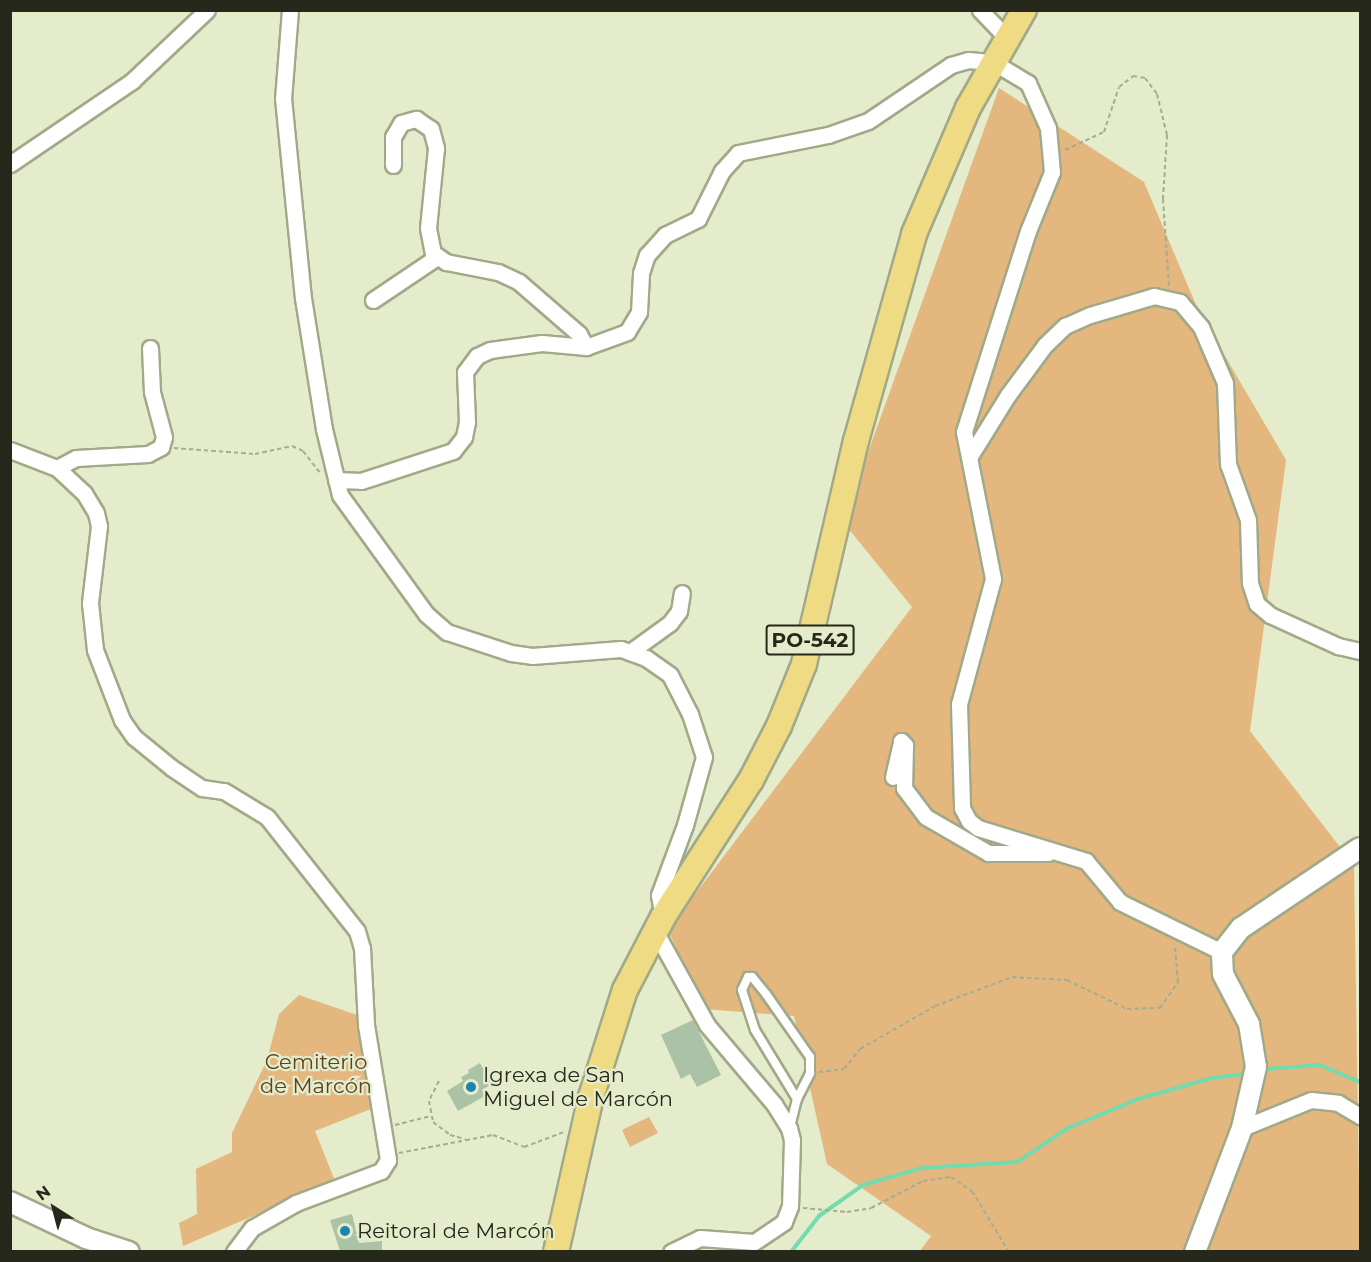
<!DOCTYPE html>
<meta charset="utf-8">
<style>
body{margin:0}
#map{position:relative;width:1371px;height:1262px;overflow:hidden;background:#e4eccb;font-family:Montserrat,sans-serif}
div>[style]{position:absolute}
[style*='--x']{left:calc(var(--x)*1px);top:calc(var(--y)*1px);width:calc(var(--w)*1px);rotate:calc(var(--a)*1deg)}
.green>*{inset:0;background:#e3b77e}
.stream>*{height:4px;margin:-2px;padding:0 2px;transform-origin:2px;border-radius:2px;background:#73dbad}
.building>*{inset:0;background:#acc2a7}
.path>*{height:2px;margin-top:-1px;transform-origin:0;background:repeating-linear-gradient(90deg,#a6ac92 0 4.5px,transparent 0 7.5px)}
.roads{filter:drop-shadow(2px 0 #a1a989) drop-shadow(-2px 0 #a1a989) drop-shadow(0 2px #a1a989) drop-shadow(0 -2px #a1a989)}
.service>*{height:8px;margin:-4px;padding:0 4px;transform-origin:4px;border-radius:4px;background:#fff}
.minor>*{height:15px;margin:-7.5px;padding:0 7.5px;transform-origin:7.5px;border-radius:7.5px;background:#fff}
.tertiary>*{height:20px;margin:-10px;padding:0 10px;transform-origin:10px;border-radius:10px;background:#fff}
.primary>*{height:24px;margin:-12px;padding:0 12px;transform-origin:12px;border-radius:12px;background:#efdb83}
.dots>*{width:16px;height:16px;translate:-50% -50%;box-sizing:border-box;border:3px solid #e4eccb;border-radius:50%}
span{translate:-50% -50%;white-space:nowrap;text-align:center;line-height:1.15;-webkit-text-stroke:4.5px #e4eccb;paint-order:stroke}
.shield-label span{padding:2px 4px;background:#e4eccb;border:2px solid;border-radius:4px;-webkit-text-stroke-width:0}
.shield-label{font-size:20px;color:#25281b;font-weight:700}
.park-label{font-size:21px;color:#5b4220}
.poi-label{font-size:21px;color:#25281b}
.left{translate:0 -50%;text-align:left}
.frame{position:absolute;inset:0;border:12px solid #25281b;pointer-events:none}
.north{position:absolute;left:24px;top:1178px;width:60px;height:60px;-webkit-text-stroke:4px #e4eccb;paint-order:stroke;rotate:324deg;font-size:16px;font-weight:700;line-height:24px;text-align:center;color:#25281b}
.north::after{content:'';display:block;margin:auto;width:21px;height:27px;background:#25281b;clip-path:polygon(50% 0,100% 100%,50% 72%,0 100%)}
</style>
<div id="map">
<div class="green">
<div style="clip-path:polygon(999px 88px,1144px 182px,1199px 312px,1286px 460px,1250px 731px,1354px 865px,1360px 1251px,920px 1251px,931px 1236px,827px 1164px,794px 1016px,704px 1009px,668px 930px,912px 607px,843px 522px)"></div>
<div style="clip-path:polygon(299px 995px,357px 1015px,376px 1107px,315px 1131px,335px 1181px,183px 1246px,179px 1223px,197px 1214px,196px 1169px,232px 1152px,232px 1133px,267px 1060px,279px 1014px)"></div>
<div style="clip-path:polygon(649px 1117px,658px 1133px,630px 1147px,622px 1130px)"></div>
</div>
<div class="stream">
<div style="--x:1267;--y:1069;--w:53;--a:-4.3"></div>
<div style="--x:1320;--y:1065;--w:43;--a:23"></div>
<div style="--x:791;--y:1252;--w:46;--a:-52.1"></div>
<div style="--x:819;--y:1216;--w:54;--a:-35.2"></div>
<div style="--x:863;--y:1185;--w:60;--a:-16.3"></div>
<div style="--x:921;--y:1168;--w:96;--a:-3.6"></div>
<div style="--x:1017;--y:1162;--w:61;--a:-33.7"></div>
<div style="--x:1068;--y:1128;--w:76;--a:-22.5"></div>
<div style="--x:1138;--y:1099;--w:77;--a:-15.8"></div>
<div style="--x:1212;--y:1078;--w:31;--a:-7"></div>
</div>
<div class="building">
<div style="clip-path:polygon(693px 1020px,721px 1075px,697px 1087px,690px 1074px,681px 1079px,661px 1035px)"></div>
<div style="clip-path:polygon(480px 1063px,492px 1084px,482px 1090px,485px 1096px,458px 1111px,447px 1091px,463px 1081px,461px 1077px,469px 1073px,468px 1070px)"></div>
<div style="clip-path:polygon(352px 1214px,359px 1243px,382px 1241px,382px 1251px,340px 1251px,330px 1220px)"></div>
</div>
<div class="path">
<div style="--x:1065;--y:150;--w:43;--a:-24.8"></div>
<div style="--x:1104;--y:132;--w:47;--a:-71.6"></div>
<div style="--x:1119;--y:87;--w:18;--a:-38"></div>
<div style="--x:1133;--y:76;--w:12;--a:9"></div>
<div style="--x:1145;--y:78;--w:20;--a:53"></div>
<div style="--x:1157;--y:94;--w:42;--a:76.3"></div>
<div style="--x:1167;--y:135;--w:64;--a:93.6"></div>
<div style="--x:1163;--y:199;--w:87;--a:86.1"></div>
<div style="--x:174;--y:448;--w:81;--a:4.2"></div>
<div style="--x:255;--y:454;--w:38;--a:-12"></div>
<div style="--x:292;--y:446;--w:12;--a:24"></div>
<div style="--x:303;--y:451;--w:28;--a:52"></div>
<div style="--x:819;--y:1072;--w:25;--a:-7"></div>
<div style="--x:844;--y:1069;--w:26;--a:-51"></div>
<div style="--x:860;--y:1049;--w:86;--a:-29.8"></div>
<div style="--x:935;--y:1006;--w:82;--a:-20.6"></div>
<div style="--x:1012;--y:977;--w:55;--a:3.1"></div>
<div style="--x:1067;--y:980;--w:67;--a:25.8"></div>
<div style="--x:1127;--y:1009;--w:33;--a:-2"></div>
<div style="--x:1160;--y:1008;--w:32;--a:-55"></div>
<div style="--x:1178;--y:982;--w:36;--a:-95"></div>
<div style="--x:439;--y:1081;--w:22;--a:117"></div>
<div style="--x:429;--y:1101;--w:21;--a:79"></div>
<div style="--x:433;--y:1122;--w:21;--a:37"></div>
<div style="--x:450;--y:1135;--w:16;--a:15"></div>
<div style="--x:395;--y:1125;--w:36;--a:-14"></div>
<div style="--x:399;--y:1153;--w:96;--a:-10.8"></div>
<div style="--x:493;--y:1135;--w:33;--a:21"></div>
<div style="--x:524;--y:1147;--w:43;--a:-20.6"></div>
<div style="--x:803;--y:1208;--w:44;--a:5.2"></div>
<div style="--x:847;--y:1212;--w:24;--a:-9"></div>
<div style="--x:871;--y:1208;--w:59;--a:-27.4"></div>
<div style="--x:923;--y:1181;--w:28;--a:-8"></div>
<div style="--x:951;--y:1177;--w:25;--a:34"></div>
<div style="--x:972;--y:1191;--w:71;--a:58.8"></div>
</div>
<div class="roads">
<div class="service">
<div style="--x:790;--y:1127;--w:29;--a:-76"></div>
<div style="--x:797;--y:1099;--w:29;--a:-63"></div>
<div style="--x:810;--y:1073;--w:16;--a:-90"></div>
<div style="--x:810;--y:1057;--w:77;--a:-124.9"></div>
<div style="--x:766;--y:994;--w:22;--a:-129"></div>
<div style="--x:752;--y:977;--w:4;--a:180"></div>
<div style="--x:748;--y:977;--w:14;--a:115"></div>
<div style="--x:742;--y:990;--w:42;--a:72"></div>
<div style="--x:755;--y:1030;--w:81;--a:58.7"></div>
</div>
<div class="minor">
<div style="--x:290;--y:10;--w:88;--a:94.5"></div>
<div style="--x:283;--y:98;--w:201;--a:84.3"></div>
<div style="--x:303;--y:298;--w:133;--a:80.9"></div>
<div style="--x:324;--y:429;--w:68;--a:76.4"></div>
<div style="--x:340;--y:495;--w:147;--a:54.1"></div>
<div style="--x:426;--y:614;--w:28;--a:41"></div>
<div style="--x:447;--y:632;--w:67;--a:18.2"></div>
<div style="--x:511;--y:653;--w:21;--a:8"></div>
<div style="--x:532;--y:656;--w:89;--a:-4.5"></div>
<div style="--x:621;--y:649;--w:27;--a:20"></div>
<div style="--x:646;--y:658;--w:29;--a:35"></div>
<div style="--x:670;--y:675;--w:44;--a:62.9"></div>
<div style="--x:690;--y:714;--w:45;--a:72"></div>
<div style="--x:704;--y:757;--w:71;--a:105.6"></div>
<div style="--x:685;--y:825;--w:75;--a:110.4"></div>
<div style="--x:659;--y:895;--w:22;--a:80"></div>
<div style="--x:980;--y:10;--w:39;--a:46"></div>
<div style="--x:10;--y:164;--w:148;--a:-34.2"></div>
<div style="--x:132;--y:81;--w:103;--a:-43.4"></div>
<div style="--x:393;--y:165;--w:28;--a:-90"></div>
<div style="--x:393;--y:137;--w:16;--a:-60"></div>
<div style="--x:401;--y:123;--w:16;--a:-15"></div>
<div style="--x:416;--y:119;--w:18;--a:34"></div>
<div style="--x:431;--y:129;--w:20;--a:75"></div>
<div style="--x:436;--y:148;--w:80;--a:95.7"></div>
<div style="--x:428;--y:228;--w:25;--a:79"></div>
<div style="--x:433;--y:253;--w:16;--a:35"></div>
<div style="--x:446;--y:262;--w:53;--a:10.9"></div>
<div style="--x:498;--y:272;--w:23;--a:25"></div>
<div style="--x:519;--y:282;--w:79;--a:40.9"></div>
<div style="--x:579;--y:334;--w:15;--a:62"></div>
<div style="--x:373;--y:300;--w:77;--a:-33.9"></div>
<div style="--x:10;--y:450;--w:50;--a:21"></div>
<div style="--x:57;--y:468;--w:37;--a:43"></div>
<div style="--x:84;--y:493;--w:23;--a:59"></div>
<div style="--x:96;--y:513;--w:13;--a:77"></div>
<div style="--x:99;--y:526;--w:78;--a:96.7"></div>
<div style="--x:90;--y:603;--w:47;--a:83.9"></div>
<div style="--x:95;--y:650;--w:75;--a:68.9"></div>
<div style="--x:122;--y:720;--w:21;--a:55"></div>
<div style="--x:134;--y:737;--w:49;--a:39.2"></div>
<div style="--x:172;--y:768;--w:36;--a:34"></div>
<div style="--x:202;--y:788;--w:22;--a:8"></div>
<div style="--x:224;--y:791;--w:50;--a:31.2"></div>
<div style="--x:267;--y:817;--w:145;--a:51.7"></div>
<div style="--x:357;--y:931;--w:18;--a:74"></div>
<div style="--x:362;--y:948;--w:77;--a:87"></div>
<div style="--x:366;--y:1025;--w:137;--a:80.7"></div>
<div style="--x:388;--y:1160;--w:13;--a:122"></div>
<div style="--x:381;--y:1171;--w:91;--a:159.4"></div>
<div style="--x:296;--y:1203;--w:51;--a:150.4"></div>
<div style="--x:252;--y:1228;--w:30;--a:127"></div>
<div style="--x:970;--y:456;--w:72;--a:-58.1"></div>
<div style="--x:1008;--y:395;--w:62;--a:-53.5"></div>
<div style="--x:1045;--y:345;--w:28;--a:-44"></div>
<div style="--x:1065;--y:326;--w:27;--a:-24"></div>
<div style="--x:1090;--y:315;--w:67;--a:-16.5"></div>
<div style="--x:1154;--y:296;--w:27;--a:13"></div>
<div style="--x:1180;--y:302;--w:33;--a:50"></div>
<div style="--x:1201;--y:327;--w:61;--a:66.8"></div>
<div style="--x:1225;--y:383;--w:81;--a:87.9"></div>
<div style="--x:1228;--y:464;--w:59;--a:70.3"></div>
<div style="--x:1248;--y:520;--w:63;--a:88.2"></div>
<div style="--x:1250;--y:583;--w:22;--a:72"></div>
<div style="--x:1257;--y:604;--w:17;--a:40"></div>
<div style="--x:1270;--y:615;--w:75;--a:24.5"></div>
<div style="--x:1338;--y:646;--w:23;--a:13"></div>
<div style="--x:57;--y:468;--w:21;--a:-28"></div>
<div style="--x:76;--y:458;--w:72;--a:-3.2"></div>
<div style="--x:148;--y:454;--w:15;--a:-28"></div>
<div style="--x:161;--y:447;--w:10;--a:-73"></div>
<div style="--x:164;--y:437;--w:47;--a:-104.9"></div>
<div style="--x:152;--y:392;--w:44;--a:-92.6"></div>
<div style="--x:336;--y:480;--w:25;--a:2"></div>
<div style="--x:361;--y:481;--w:97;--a:-18.1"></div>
<div style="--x:453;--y:451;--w:18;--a:-52"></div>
<div style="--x:464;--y:437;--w:15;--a:-79"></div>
<div style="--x:467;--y:422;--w:50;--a:-92.3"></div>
<div style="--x:465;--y:372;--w:20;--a:-53"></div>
<div style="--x:477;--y:356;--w:14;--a:-25"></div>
<div style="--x:490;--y:350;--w:52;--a:-7.7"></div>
<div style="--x:542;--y:343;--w:44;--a:5.2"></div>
<div style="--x:586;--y:347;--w:44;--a:-20.1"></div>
<div style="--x:627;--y:332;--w:23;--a:-59"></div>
<div style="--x:639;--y:312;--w:39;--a:-87"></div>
<div style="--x:641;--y:273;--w:19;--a:-72"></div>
<div style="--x:647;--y:255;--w:27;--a:-48"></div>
<div style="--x:665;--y:235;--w:37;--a:-26"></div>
<div style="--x:698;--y:219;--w:54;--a:-63.4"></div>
<div style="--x:722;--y:171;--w:24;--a:-48"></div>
<div style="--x:738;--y:153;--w:92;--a:-11.3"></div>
<div style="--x:828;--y:135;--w:42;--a:-19.3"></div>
<div style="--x:868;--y:121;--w:100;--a:-34"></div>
<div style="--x:951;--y:65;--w:18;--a:-16"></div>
<div style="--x:968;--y:60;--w:25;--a:5"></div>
<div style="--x:993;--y:62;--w:41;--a:31"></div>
<div style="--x:1028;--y:83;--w:49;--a:66"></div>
<div style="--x:1048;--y:128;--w:44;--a:84.8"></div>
<div style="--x:1052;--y:172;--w:64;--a:112.1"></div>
<div style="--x:1028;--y:231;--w:211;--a:107.7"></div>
<div style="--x:964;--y:432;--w:150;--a:78.8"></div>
<div style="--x:993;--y:579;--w:130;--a:105.2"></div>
<div style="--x:959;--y:704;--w:104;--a:88.3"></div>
<div style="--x:962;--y:808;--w:15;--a:62"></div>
<div style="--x:969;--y:821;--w:11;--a:38"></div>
<div style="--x:978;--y:828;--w:113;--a:17"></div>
<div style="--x:1086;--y:861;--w:53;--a:50.3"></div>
<div style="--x:1120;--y:902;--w:114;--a:26.1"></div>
<div style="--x:630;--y:652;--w:49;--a:-35.9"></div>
<div style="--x:670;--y:623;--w:15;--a:-53"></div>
<div style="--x:679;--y:611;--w:18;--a:-81"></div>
<div style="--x:893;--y:777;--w:37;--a:-77"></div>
<div style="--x:901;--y:741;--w:6;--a:45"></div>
<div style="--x:905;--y:745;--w:43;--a:91.3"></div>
<div style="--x:904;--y:788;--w:36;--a:53"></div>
<div style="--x:926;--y:817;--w:72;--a:30.1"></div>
<div style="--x:988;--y:853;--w:60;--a:0"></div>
<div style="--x:655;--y:931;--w:107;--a:61"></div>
<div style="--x:707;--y:1025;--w:104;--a:49.7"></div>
<div style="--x:774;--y:1104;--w:28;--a:58"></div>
<div style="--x:789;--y:1128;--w:12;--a:76"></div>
<div style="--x:792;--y:1140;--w:66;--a:91.7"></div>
<div style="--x:790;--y:1206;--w:17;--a:111"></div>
<div style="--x:784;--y:1222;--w:36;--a:146"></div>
<div style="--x:754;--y:1242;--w:54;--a:-175.8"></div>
<div style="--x:700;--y:1238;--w:32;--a:154"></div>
<div style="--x:1242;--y:1128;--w:74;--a:-22.1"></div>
<div style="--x:1311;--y:1100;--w:27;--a:6"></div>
<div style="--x:1338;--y:1103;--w:26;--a:31"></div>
</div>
<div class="tertiary">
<div style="--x:10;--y:1202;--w:84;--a:25.3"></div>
<div style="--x:86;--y:1238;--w:45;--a:18"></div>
<div style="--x:1195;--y:1252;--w:133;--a:-69.2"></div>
<div style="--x:1242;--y:1128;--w:63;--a:-77.1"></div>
<div style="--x:1256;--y:1067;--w:44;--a:-99.2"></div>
<div style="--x:1249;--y:1024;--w:56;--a:-117.5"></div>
<div style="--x:1223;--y:974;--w:22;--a:-93"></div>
<div style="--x:1222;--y:952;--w:31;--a:-52"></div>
<div style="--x:1241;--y:928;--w:143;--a:-33.9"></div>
</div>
<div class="primary">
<div style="--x:556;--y:1252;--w:159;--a:-77.3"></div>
<div style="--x:591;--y:1097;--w:112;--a:-72.4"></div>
<div style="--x:625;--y:990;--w:82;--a:-62.5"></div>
<div style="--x:663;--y:917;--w:163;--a:-57.3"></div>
<div style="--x:751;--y:780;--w:61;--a:-62.6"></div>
<div style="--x:779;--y:726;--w:67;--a:-68"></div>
<div style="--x:804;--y:664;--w:229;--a:-76.9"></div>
<div style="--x:856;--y:441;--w:215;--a:-74.3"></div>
<div style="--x:914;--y:234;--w:137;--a:-66.8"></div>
<div style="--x:968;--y:108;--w:113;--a:-60.3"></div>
</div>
</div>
<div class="dots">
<div style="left:471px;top:1087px;background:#1c85ad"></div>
<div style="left:345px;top:1231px;background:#1c85ad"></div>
</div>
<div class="shield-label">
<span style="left:810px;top:640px">PO-542</span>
</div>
<div class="park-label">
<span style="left:316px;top:1074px">Cemiterio<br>de Marcón</span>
</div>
<div class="poi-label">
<span class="left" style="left:483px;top:1087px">Igrexa de San<br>Miguel de Marcón</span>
<span class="left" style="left:357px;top:1231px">Reitoral de Marcón</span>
</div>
<div class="frame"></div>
<div class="north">N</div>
</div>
